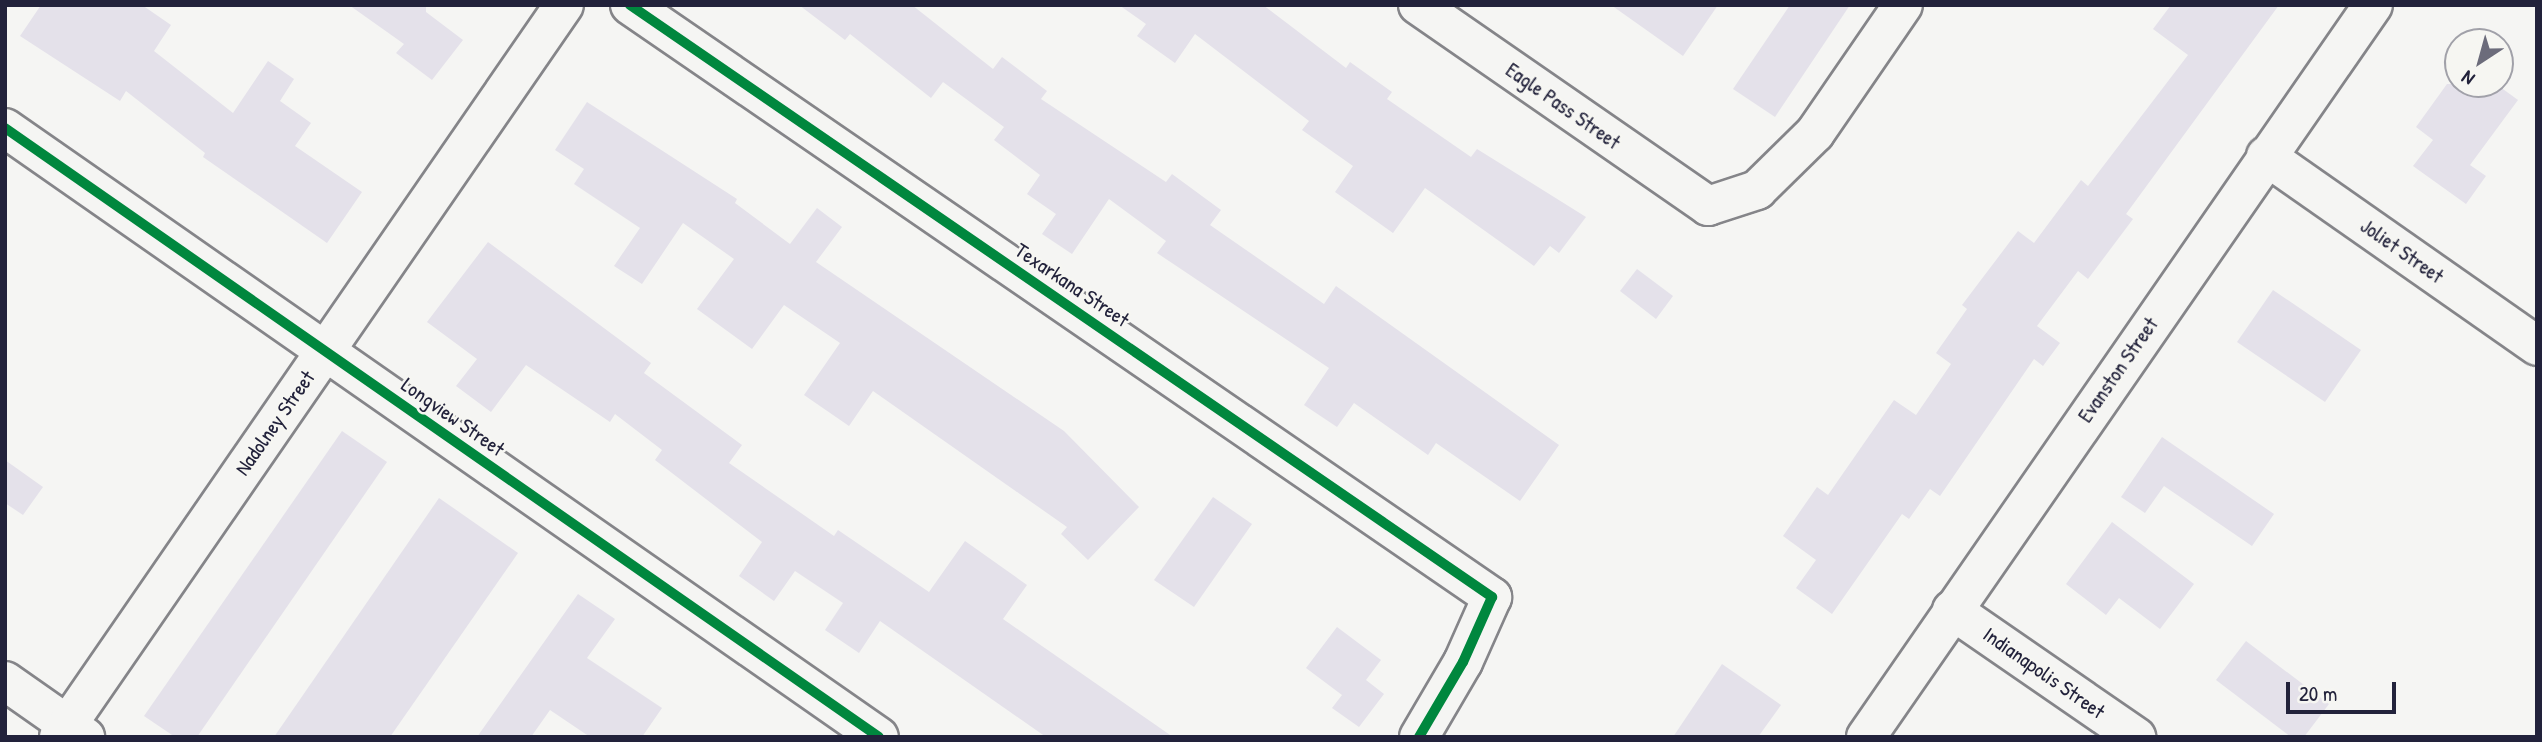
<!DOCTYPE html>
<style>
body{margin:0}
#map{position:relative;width:2542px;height:742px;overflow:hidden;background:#f5f5f3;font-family:"Patrick Hand",sans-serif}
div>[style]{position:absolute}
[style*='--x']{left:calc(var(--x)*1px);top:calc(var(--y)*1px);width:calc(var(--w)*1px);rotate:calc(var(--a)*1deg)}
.building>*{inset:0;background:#e4e1ea}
.roads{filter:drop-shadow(2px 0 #858589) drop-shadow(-2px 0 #858589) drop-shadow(0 2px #858589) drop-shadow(0 -2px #858589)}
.minor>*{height:38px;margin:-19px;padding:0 19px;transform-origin:19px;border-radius:19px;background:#f5f5f3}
.cycleway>*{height:10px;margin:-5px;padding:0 5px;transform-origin:5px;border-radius:5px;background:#00873e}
span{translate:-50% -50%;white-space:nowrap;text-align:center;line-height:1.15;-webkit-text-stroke:5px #f6f6f2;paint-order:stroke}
.street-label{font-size:21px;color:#22223b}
.frame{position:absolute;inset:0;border:7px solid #22223b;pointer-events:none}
.north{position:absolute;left:2444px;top:28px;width:70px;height:70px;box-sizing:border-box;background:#f6f6f2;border:2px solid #a1a1a9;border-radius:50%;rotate:216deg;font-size:19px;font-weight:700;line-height:28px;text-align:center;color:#22223b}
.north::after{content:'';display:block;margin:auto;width:24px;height:32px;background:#6c6c7b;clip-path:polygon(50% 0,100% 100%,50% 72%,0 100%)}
.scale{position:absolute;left:2286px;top:682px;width:110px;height:32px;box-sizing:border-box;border:4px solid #22223b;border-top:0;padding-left:9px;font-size:21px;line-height:24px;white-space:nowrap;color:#22223b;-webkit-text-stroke:5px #f6f6f2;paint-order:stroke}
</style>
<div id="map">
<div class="building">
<div style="clip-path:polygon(41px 5px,142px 5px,171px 25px,154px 51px,233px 113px,268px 61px,294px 79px,280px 101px,311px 123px,295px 146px,362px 192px,327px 243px,203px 157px,205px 153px,126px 91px,120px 101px,20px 36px)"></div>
<div style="clip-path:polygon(349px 5px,426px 5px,426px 12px,463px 40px,432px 80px,396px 53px,404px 44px)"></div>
<div style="clip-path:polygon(799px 5px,912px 5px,993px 69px,1002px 57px,1047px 91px,1041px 99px,1166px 182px,1172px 174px,1221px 210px,1210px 225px,1324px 304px,1336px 286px,1559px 445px,1520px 501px,1436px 443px,1428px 455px,1354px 403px,1337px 427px,1304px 405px,1329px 368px,1157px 253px,1166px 241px,1109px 199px,1072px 254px,1042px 234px,1056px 214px,1027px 194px,1040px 175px,994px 140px,1004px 127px,943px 82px,931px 98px,850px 34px,845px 40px)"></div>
<div style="clip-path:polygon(1119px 5px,1263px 5px,1346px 68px,1350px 62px,1392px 92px,1387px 99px,1471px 157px,1477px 149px,1586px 217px,1559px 253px,1550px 246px,1534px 266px,1425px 188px,1393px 233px,1335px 192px,1353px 166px,1302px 130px,1309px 121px,1195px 34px,1175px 63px,1137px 36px,1146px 24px)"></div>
<div style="clip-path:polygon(1611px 5px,1718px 5px,1683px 56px)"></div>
<div style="clip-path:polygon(1790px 5px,1850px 5px,1775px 117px,1733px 89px)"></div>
<div style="clip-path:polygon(2171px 5px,2279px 5px,2126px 214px,2133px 219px,2088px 279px,2078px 271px,2037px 326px,2060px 343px,2043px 366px,2034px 359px,1940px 496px,1930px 489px,1909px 519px,1902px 514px,1832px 614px,1796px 588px,1816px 560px,1783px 536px,1817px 487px,1828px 495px,1894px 400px,1916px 415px,1951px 364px,1936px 353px,1967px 309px,1962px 305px,2018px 231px,2034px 243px,2081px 180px,2088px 186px,2188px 55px,2153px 29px)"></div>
<div style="clip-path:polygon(2447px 84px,2496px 84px,2518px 100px,2470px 165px,2486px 176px,2466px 204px,2413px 166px,2433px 140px,2416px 127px)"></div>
<div style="clip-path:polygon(587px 102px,737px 199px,735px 203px,790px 244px,817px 208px,842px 227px,816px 262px,1064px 431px,1139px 507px,1088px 560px,1061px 534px,1067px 527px,873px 391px,849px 426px,804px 395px,840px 343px,784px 305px,752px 349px,697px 309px,734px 259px,683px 223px,642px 284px,614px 266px,640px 228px,574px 184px,584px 169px,555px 150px)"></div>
<div style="clip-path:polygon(488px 242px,651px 363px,644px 373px,742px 445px,729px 463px,834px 536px,838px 530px,929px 592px,965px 541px,1027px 585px,1003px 619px,1173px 737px,1046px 737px,880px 621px,859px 653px,825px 630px,843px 603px,795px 571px,774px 601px,739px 576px,762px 542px,655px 460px,662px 450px,615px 414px,610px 422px,526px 365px,491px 412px,456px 386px,477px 359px,427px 322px)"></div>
<div style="clip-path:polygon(1637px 269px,1673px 296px,1656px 319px,1620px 291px)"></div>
<div style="clip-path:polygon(2273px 290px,2361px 350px,2325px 402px,2237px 342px)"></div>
<div style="clip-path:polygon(342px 431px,387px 462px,197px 737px,175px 737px,144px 716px)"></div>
<div style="clip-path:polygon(2162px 437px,2274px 514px,2252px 546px,2164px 486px,2145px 513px,2121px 497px)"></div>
<div style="clip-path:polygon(5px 460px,43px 487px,23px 515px,5px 503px)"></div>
<div style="clip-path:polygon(1213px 497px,1252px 524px,1194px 607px,1154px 580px)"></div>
<div style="clip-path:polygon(439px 498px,518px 553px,390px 737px,274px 737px)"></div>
<div style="clip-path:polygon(2112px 522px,2194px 584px,2160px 629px,2119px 598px,2106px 615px,2066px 584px)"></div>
<div style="clip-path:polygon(578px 594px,615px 619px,587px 658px,662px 708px,642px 737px,590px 737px,550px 710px,531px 737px,477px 737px)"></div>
<div style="clip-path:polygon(1337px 627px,1381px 660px,1366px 680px,1384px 694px,1359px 727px,1332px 708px,1342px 695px,1306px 668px)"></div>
<div style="clip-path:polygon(2246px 641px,2329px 704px,2304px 737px,2291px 737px,2216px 680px)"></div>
<div style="clip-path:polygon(1722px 664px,1781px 705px,1758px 737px,1673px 737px)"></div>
</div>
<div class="roads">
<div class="minor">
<div style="--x:630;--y:5;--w:1046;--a:34.48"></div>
<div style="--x:1492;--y:597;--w:71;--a:114"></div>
<div style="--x:1463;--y:662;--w:87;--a:120.4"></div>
<div style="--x:1418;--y:5;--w:353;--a:34.7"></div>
<div style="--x:1708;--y:206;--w:52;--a:-18.1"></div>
<div style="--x:1757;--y:190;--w:81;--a:-44.5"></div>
<div style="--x:1815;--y:133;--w:155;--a:-55.5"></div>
<div style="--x:5;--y:128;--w:1065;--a:34.87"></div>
<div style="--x:2266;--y:156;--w:331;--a:35"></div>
<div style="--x:1952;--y:610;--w:224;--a:34.6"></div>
<div style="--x:5;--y:681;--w:98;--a:35"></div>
<div style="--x:59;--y:737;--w:889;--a:-55.4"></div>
<div style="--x:1866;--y:737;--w:890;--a:-55.29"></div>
</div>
</div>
<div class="cycleway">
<div style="--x:630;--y:5;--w:1046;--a:34.48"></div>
<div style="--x:1492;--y:597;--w:71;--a:114"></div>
<div style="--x:1463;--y:662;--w:87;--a:120.4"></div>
<div style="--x:5;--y:128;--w:1065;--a:34.87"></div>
</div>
<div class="street-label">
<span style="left:1563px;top:106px;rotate:35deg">Eagle Pass Street</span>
<span style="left:2402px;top:251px;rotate:35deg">Joliet Street</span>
<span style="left:1072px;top:285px;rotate:34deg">Texarkana Street</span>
<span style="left:2118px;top:370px;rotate:-55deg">Evanston Street</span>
<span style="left:453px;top:417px;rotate:35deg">Longview Street</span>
<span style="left:275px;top:423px;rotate:-55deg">Nadolney Street</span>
<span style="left:2044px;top:673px;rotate:35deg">Indianapolis Street</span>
</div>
<div class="frame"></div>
<div class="north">N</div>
<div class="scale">20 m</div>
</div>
